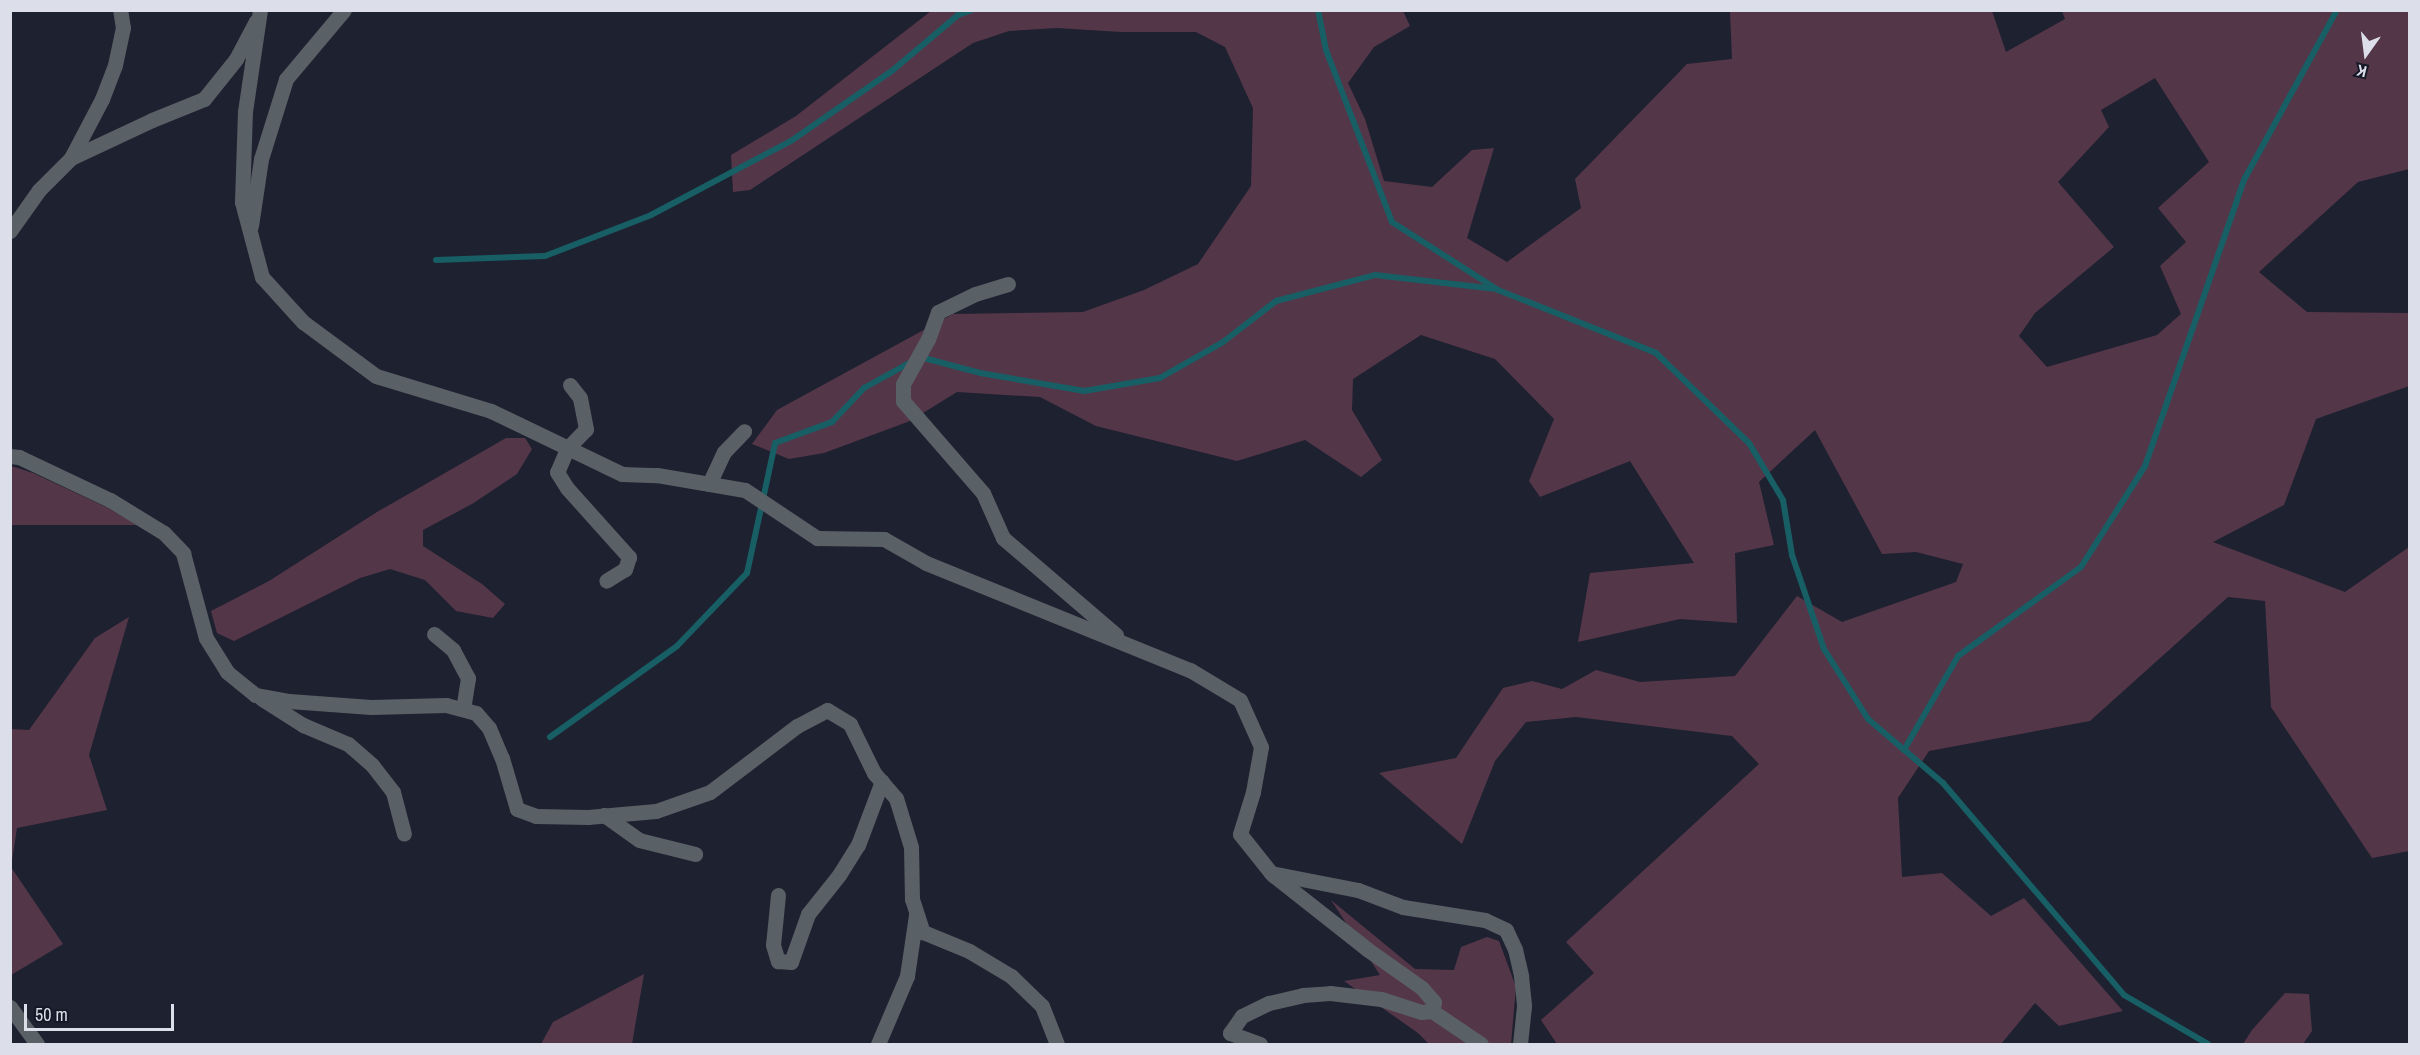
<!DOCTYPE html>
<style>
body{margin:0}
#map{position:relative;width:2420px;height:1055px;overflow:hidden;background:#1e2130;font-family:"Archivo Narrow",sans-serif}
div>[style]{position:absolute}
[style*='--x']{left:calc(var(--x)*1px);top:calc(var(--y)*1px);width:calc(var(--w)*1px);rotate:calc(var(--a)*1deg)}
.green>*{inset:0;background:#543649}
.stream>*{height:6px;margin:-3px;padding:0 3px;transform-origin:3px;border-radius:3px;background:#185e65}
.minor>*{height:15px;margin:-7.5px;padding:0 7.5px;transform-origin:7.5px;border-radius:7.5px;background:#596066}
span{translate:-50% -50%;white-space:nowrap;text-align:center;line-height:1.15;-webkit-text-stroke:6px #151826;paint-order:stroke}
.frame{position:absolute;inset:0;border:12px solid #dcdfe9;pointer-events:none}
.north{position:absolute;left:2336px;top:24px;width:60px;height:60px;-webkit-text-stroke:4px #151826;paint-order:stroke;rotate:194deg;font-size:16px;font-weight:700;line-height:24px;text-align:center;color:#dcdfe9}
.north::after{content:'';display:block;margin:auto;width:21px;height:27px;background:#dcdfe9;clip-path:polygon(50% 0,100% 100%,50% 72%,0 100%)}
.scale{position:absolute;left:24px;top:1004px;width:150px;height:27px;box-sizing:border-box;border:3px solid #dcdfe9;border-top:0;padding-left:8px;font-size:18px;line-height:21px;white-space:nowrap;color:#dcdfe9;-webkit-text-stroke:4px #151826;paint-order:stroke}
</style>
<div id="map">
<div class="green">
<div style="clip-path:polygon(evenodd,931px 11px,1403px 11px,1410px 26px,1374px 47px,1348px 83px,1365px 119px,1384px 181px,1432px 187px,1472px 150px,1494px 148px,1467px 238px,1507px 262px,1581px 208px,1575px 179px,1687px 64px,1732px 59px,1730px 11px,1992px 11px,2006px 52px,2065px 19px,2062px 11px,2409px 11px,2409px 169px,2358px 182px,2259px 272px,2307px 312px,2409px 313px,2409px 386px,2316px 419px,2284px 505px,2213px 542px,2345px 592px,2409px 547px,2409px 851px,2372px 858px,2271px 707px,2265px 601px,2228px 597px,2090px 721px,1929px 751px,1898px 798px,1902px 877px,1942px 873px,1991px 916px,2024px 898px,2123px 1011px,2059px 1026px,2035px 1003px,2001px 1044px,1557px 1044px,1541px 1020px,1594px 973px,1566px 942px,1759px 764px,1732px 736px,1576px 717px,1526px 722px,1495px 761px,1462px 844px,1379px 773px,1456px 758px,1503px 688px,1532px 681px,1562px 689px,1596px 670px,1640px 682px,1735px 676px,1797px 596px,1842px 622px,1956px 582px,1963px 564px,1916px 552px,1882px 554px,1815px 430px,1759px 482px,1774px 545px,1735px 553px,1737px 623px,1680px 619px,1578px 642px,1590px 573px,1694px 563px,1630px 461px,1540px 497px,1529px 481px,1554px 419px,1495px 359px,1421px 335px,1353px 379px,1352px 410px,1382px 460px,1361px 477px,1305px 440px,1237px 461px,1096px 426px,1040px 397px,957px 392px,910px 421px,824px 453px,789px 459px,752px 444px,777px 410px,953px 314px,1083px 312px,1144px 290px,1198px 264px,1251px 186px,1253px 108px,1225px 47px,1196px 32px,1121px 32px,1057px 28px,1009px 31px,973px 43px,750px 190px,733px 192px,731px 155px,796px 116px,931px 11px,2155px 78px,2209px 162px,2158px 208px,2186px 242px,2160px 266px,2181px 314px,2157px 335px,2047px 367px,2019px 336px,2035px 313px,2114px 247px,2058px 182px,2109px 127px,2101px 110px,2155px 78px)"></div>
<div style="clip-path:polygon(506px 438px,525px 438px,532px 449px,517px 474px,472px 504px,423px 530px,423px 546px,482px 584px,505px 604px,493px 618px,456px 611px,425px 580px,390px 569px,360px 578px,234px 641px,217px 633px,211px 611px,269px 581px,377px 512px)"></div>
<div style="clip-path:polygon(11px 466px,33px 473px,106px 507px,138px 525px,11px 525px)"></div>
<div style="clip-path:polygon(129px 617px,89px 755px,107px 810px,17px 828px,11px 867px,63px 944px,11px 975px,11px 729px,29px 730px,95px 638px)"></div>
<div style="clip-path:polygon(1331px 900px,1415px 969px,1454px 970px,1461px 947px,1487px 937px,1499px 941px,1516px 987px,1511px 1044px,1429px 1044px,1418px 1033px,1344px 981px,1380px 975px)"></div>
<div style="clip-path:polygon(644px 974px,632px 1044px,541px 1044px,553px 1022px)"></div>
<div style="clip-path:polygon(2285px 993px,2309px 994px,2312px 1031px,2303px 1044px,2243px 1044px,2252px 1030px)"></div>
</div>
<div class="stream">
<div style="--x:1318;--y:10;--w:41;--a:78.7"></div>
<div style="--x:1326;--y:50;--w:184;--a:69"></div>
<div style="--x:1392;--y:222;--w:126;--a:32.7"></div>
<div style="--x:1498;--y:290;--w:170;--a:21.7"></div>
<div style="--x:1656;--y:353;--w:129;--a:44.1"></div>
<div style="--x:1749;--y:443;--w:66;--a:59.2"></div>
<div style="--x:1783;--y:500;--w:56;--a:80.7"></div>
<div style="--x:1792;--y:555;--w:99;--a:71.2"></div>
<div style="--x:1824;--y:649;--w:83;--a:57.8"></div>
<div style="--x:1868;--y:719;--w:99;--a:40.5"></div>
<div style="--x:1943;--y:783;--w:279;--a:49.5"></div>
<div style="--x:2124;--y:995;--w:97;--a:30.3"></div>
<div style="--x:436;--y:260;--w:109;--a:-2.1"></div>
<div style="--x:545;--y:256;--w:114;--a:-21.1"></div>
<div style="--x:651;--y:215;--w:158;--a:-27.9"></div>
<div style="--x:791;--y:141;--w:124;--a:-34.8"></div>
<div style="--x:893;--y:70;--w:85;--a:-40.2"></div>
<div style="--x:958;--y:15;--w:15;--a:-20"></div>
<div style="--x:920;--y:357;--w:62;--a:14.9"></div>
<div style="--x:980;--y:373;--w:106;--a:9.8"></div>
<div style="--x:1084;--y:391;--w:77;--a:-9.7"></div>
<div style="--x:1160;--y:378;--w:73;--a:-29.7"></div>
<div style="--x:1223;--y:342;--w:67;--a:-37.7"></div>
<div style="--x:1276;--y:301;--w:102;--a:-14.7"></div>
<div style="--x:1375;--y:275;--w:122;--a:6.6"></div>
<div style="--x:550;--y:737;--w:156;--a:-35.6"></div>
<div style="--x:677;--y:646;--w:101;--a:-46.2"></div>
<div style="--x:747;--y:573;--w:133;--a:-77.8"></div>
<div style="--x:775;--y:443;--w:61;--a:-20.2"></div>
<div style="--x:832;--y:422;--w:47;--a:-46.7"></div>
<div style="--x:864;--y:388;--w:54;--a:-29"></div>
<div style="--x:1904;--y:750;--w:108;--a:-60.1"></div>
<div style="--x:1958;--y:656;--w:152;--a:-35.9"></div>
<div style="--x:2081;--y:567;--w:120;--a:-57.6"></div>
<div style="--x:2145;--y:466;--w:305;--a:-70.9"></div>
<div style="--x:2245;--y:178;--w:192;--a:-61.3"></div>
</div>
<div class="minor">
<div style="--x:260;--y:10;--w:102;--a:98.4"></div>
<div style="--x:245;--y:111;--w:91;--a:91.9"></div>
<div style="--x:242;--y:202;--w:78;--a:75.1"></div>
<div style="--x:262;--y:277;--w:61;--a:47.7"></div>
<div style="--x:303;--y:322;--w:91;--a:36.5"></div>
<div style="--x:376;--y:376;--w:120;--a:16.9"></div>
<div style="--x:491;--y:411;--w:145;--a:25.7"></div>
<div style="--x:622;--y:474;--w:35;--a:2"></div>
<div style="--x:657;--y:475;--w:89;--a:9.7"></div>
<div style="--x:745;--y:490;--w:87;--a:33.7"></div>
<div style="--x:817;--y:538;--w:67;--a:0.9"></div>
<div style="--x:884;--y:539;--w:48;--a:29.7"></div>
<div style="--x:926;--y:563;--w:285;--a:22.1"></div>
<div style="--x:1190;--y:670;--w:58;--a:31"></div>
<div style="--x:1240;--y:700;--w:51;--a:65.9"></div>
<div style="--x:1261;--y:747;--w:46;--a:100.1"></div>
<div style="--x:1253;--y:792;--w:44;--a:107.2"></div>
<div style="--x:1240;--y:834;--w:50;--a:51.5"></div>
<div style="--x:1271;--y:873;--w:89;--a:11.1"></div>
<div style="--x:1358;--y:890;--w:48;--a:20.7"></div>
<div style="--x:1403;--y:907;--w:83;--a:9"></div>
<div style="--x:1485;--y:920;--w:23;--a:25"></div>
<div style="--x:1506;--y:930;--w:21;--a:65"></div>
<div style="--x:1515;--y:949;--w:28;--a:77"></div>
<div style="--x:1521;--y:976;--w:30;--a:84"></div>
<div style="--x:1524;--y:1006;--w:38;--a:96"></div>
<div style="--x:71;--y:158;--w:89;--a:-25.1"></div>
<div style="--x:152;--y:120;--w:56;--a:-22"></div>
<div style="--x:204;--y:99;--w:51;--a:-51.3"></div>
<div style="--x:236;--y:59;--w:43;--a:-62.2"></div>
<div style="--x:251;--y:226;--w:68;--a:-81.5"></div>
<div style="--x:261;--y:159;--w:84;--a:-72.6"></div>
<div style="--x:286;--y:79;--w:90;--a:-50"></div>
<div style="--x:10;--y:231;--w:50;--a:-54.7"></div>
<div style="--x:39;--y:190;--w:45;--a:-45"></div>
<div style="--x:71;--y:158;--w:67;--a:-62.3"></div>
<div style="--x:102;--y:99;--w:36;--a:-69"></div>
<div style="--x:115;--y:65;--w:38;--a:-78"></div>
<div style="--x:123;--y:28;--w:18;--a:-99"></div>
<div style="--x:1008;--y:284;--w:34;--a:163"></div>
<div style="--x:975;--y:294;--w:41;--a:154.1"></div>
<div style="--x:938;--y:312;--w:29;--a:110"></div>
<div style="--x:928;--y:339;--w:51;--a:119.1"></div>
<div style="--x:903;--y:384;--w:17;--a:90"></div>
<div style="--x:903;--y:401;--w:122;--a:49"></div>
<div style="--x:983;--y:493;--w:49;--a:66"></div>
<div style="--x:1003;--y:538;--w:149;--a:40.6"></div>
<div style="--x:570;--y:385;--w:16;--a:52"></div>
<div style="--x:580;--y:398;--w:32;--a:79"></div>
<div style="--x:586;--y:429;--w:28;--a:134"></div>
<div style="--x:567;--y:449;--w:25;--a:113"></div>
<div style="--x:557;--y:472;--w:19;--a:58"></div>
<div style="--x:567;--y:488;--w:93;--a:48.1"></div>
<div style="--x:629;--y:557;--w:13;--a:108"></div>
<div style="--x:625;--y:569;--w:22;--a:148"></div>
<div style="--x:10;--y:456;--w:9;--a:6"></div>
<div style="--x:19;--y:457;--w:101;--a:25.3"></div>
<div style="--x:110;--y:500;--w:63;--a:31.4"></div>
<div style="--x:164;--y:533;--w:28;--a:46"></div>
<div style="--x:183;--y:553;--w:88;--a:74.9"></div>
<div style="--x:206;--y:638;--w:40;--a:58"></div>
<div style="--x:227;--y:672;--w:36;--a:39"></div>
<div style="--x:255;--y:695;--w:35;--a:10"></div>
<div style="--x:289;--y:701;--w:82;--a:4.2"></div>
<div style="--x:371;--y:707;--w:75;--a:-1.5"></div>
<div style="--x:446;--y:705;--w:31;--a:15"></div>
<div style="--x:476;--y:713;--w:20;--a:49"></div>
<div style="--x:489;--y:728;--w:33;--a:67"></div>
<div style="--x:502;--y:758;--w:53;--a:73.6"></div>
<div style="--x:517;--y:809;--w:20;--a:20"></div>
<div style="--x:536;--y:816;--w:52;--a:1.1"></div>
<div style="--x:588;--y:817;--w:68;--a:-5"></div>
<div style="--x:656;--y:811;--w:57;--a:-19.4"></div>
<div style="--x:710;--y:792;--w:109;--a:-37.2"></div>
<div style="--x:797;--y:726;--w:34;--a:-28"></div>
<div style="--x:827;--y:710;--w:27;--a:31"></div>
<div style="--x:850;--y:724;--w:55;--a:63.9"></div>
<div style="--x:874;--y:773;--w:33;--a:49"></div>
<div style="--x:896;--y:798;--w:51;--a:73"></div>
<div style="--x:911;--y:847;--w:52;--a:88.9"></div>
<div style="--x:912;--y:899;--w:35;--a:72"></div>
<div style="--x:923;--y:932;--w:50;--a:22.4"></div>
<div style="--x:969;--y:951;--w:49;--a:30.8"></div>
<div style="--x:1011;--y:976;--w:43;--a:44.1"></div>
<div style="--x:1042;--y:1006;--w:41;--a:68.5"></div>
<div style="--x:709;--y:484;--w:35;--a:-65"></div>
<div style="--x:724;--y:452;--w:29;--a:-46"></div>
<div style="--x:434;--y:634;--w:25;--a:40"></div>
<div style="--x:453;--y:650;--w:32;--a:62"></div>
<div style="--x:468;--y:678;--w:31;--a:99"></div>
<div style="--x:262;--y:699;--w:49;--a:32.4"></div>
<div style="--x:303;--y:725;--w:49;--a:22.9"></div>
<div style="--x:348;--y:744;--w:32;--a:41"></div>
<div style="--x:372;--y:765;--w:34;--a:52"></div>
<div style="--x:393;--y:792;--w:43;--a:75.3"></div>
<div style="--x:604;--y:815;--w:43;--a:35.5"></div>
<div style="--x:639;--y:840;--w:58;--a:14"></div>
<div style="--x:778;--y:895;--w:50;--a:95.7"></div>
<div style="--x:773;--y:945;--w:17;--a:73"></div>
<div style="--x:778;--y:961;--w:13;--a:4"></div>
<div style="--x:791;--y:962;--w:51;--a:-70.5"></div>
<div style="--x:808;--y:914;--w:50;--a:-51.5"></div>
<div style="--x:839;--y:875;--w:36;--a:-58"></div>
<div style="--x:858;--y:845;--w:68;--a:-69.4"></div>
<div style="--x:10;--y:1007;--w:46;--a:53.9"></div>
<div style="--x:1432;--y:1011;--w:59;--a:34"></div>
<div style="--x:878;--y:1044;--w:74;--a:-66.9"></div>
<div style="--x:907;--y:976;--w:62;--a:-81.6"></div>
<div style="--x:1260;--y:1044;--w:32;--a:-160"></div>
<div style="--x:1230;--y:1033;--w:21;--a:-55"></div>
<div style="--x:1242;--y:1016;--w:30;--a:-26"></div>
<div style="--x:1269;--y:1003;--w:35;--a:-13"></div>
<div style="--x:1303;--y:995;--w:27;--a:-4"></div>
<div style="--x:1330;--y:993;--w:51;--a:6.7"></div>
<div style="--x:1381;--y:999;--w:42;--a:18"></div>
<div style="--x:1421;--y:1012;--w:11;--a:-5"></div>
<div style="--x:1432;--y:1011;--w:9;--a:-77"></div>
<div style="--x:1434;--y:1002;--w:18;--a:-131"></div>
<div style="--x:1422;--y:988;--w:67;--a:-144.7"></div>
<div style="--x:1367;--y:949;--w:120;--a:-141.8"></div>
</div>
<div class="frame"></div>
<div class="north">K</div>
<div class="scale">50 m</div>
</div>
